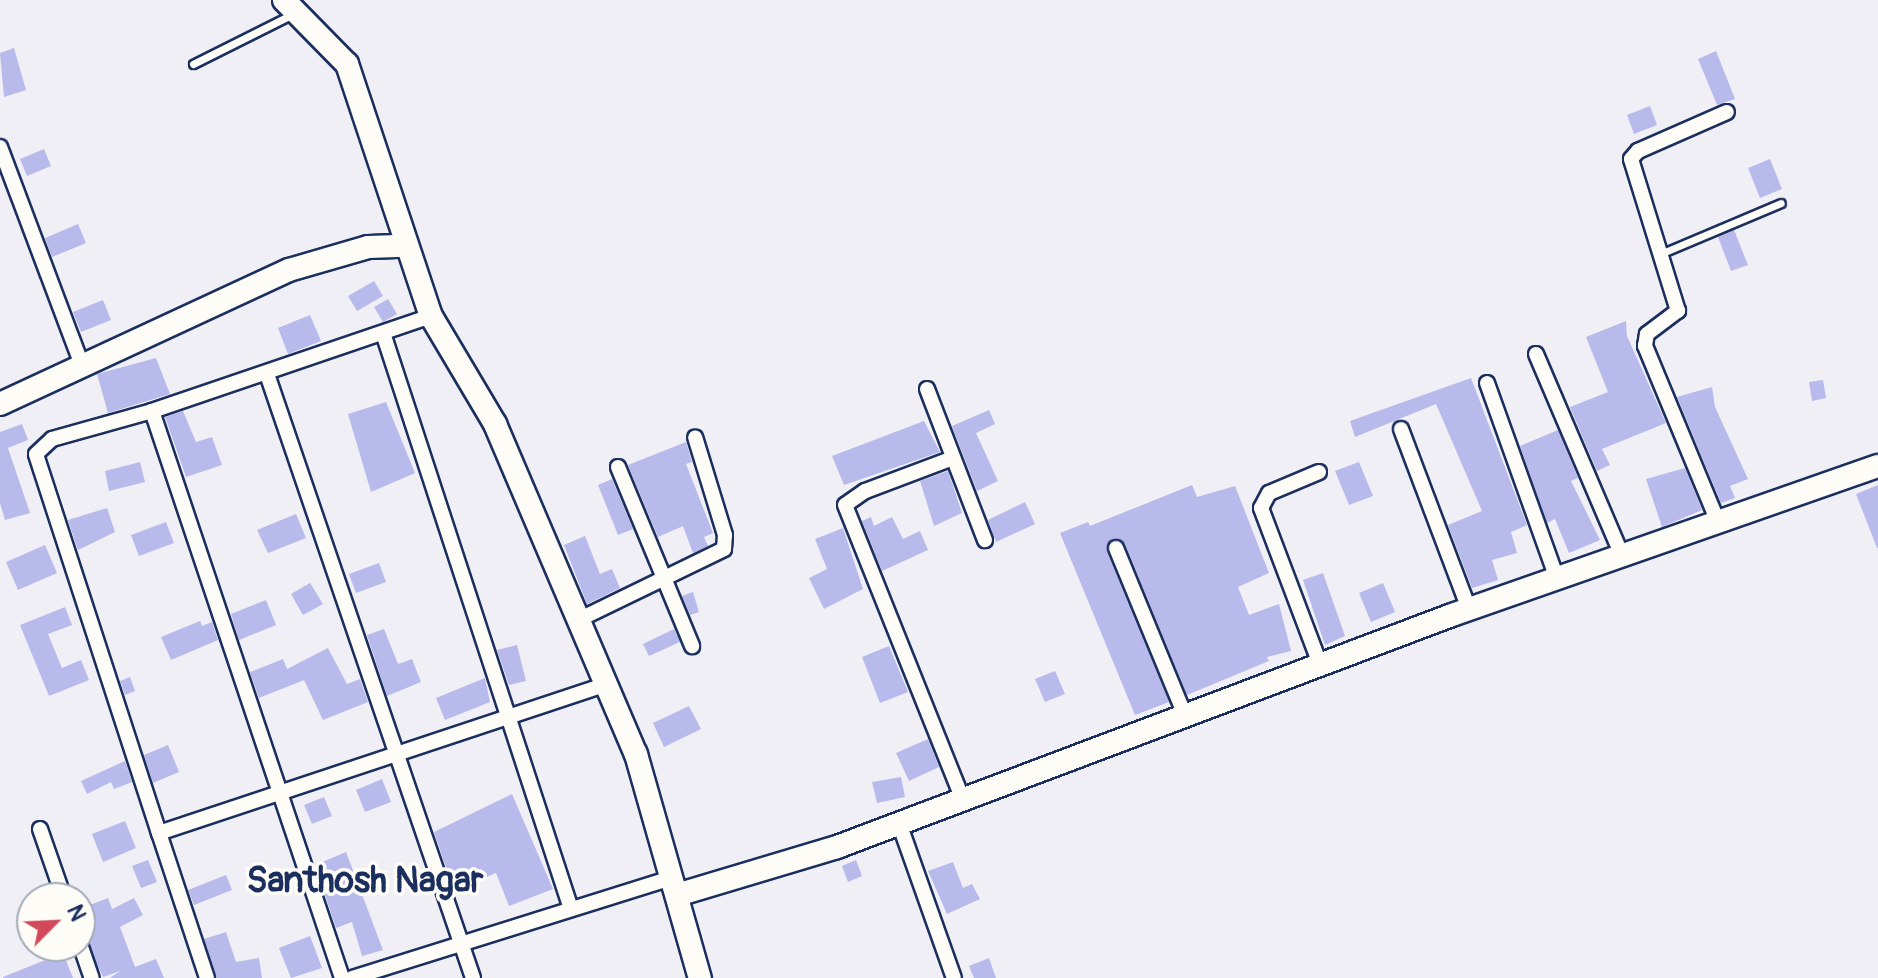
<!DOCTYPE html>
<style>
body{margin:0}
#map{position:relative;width:1878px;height:978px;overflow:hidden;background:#efeff5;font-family:Pangolin,sans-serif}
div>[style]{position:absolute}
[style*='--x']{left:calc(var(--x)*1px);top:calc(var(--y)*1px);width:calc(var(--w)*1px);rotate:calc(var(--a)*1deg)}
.building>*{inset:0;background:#b8baec}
.roads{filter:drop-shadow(2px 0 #1b2f5e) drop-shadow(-2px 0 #1b2f5e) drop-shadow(0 2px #1b2f5e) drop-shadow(0 -2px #1b2f5e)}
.lane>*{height:7px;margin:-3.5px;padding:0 3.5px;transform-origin:3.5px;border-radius:3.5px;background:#fdfcf7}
.street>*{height:14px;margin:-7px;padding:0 7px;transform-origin:7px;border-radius:7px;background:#fdfcf7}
.secondary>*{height:22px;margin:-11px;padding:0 11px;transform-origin:11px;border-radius:11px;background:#fdfcf7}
span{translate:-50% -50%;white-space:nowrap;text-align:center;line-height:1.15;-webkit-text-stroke:7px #fdfcf7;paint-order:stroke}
.district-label{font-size:36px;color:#1b2f5e;font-weight:700}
.north{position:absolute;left:16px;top:882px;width:80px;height:80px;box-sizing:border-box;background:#fdfcf7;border:2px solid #a3aaba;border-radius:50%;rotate:66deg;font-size:22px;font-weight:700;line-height:32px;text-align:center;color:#1b2f5e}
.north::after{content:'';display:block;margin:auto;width:28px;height:36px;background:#d1495b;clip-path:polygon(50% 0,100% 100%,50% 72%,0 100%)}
</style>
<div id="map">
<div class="building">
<div style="clip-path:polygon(14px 48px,26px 90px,4px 97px,0 53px)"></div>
<div style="clip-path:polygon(1716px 51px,1735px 99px,1717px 105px,1698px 59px)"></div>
<div style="clip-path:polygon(1650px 106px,1657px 125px,1634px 134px,1627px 115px)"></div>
<div style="clip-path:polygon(44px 149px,51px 166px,27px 176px,20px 159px)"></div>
<div style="clip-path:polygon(1770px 159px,1782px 189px,1760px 198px,1748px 168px)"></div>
<div style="clip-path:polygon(78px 224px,86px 243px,52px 257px,45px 238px)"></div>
<div style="clip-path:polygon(1734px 230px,1748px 265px,1731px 271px,1718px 237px)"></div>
<div style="clip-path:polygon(374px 281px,383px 296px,357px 311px,348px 296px)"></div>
<div style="clip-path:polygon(388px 299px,397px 314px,383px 322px,374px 307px)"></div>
<div style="clip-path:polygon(103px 300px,111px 320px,81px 332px,73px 312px)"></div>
<div style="clip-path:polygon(310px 315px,321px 341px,288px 354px,278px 328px)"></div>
<div style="clip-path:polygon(1626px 321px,1627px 336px,1666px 423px,1602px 449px,1610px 465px,1597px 471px,1570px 407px,1608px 392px,1586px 337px)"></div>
<div style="clip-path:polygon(156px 358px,170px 394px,108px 413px,97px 374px)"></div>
<div style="clip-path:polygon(1471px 378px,1527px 525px,1511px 532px,1517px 553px,1492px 560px,1498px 580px,1472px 588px,1448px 525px,1482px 511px,1436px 404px,1355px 437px,1350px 421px)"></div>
<div style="clip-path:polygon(1823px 380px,1826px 398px,1812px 401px,1809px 382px)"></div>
<div style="clip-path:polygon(1712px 387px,1715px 407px,1748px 479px,1730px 486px,1735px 498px,1721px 503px,1677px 397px)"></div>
<div style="clip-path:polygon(386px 402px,415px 473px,371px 492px,348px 414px)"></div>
<div style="clip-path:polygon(989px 410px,995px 424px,976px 433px,998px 481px,977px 491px,952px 426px)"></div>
<div style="clip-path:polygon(183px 411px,196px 442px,212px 437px,222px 465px,186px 477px,165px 417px)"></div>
<div style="clip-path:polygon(924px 421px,940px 452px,844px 485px,832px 456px)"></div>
<div style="clip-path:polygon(22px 424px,28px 440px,8px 448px,30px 513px,5px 520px,0 503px,0 432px)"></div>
<div style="clip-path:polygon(1558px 430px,1578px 478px,1571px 481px,1600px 540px,1569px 553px,1555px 519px,1547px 523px,1520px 446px)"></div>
<div style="clip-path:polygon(686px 442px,692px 462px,686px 464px,713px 533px,704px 537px,708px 546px,693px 553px,683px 526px,658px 537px,628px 465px)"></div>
<div style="clip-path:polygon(140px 462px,145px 482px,109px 491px,105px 471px)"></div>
<div style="clip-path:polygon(1359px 462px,1373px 496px,1349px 505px,1335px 471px)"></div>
<div style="clip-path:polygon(1685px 468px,1702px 510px,1662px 527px,1646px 479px)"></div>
<div style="clip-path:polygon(948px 471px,962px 513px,934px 526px,920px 481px)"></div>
<div style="clip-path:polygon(612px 479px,633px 529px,618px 535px,598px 485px)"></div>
<div style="clip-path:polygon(1192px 485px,1197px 497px,1235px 486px,1269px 573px,1238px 587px,1249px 615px,1279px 604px,1291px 651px,1267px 657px,1269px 661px,1187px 695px,1125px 544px,1112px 539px,1107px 552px,1169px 702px,1135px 715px,1060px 533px,1088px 522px,1090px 526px)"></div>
<div style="clip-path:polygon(1878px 485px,1878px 548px,1877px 548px,1856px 494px)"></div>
<div style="clip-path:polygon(1025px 502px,1035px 524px,996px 542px,988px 520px)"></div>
<div style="clip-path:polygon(107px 508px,115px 532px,78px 550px,68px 520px)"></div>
<div style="clip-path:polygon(296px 514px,306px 538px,268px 553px,257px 530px)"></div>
<div style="clip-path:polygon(871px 517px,874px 526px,892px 517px,903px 539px,920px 531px,928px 550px,882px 571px,862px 521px)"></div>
<div style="clip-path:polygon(166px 522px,174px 543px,139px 556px,131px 535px)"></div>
<div style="clip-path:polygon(843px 528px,863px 589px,824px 609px,809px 578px,827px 569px,815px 539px)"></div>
<div style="clip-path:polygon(585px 536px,600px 574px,612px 569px,620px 588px,587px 604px,564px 545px)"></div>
<div style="clip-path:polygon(45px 545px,57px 573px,18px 590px,6px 562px)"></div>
<div style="clip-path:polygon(379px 563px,386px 582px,356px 593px,349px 574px)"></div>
<div style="clip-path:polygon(1323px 573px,1345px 636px,1325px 645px,1303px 580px)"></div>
<div style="clip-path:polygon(310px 583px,323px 604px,303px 615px,291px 594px)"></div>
<div style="clip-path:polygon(1383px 583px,1395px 612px,1371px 622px,1359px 593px)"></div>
<div style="clip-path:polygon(693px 592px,699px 612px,690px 615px,682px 596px)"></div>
<div style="clip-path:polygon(266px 600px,276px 625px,239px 640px,231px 614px)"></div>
<div style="clip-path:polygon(65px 607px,72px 625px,48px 634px,62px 668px,81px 660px,89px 680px,49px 696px,20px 625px)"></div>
<div style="clip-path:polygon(200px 621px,202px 626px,212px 622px,218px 640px,171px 660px,161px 637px)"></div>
<div style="clip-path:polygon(384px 629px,398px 664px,412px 659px,421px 682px,387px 696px,367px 635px)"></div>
<div style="clip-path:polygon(674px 629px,680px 642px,649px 656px,643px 644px)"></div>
<div style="clip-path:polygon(517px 645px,526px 681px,509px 685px,497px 650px)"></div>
<div style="clip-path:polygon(889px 646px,908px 692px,880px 703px,862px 657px)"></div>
<div style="clip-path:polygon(328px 648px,347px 684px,360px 679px,368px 702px,323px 720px,304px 680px,259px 698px,250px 672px,283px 659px,287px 669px)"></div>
<div style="clip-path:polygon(1055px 671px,1065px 694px,1045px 702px,1035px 679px)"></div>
<div style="clip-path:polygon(130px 677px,135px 691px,125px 695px,120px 681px)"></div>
<div style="clip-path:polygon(485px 678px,490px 702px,445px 720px,436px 698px)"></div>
<div style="clip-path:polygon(689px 706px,701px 729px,664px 747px,653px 723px)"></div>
<div style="clip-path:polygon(928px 739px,939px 767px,909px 781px,896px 753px)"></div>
<div style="clip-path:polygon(168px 745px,179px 772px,153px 783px,144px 755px)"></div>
<div style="clip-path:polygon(125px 761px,132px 782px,114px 789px,111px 782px,87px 794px,81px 781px)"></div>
<div style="clip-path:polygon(901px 777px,905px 797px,877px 803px,872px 782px)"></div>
<div style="clip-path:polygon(382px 779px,391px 802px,365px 812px,356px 790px)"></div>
<div style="clip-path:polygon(512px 794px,553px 889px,509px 906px,496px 873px,454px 891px,434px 832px)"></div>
<div style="clip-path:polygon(324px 797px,332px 816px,312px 824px,304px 805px)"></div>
<div style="clip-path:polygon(125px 821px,136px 848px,103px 862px,92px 834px)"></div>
<div style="clip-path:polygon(346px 852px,383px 950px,362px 956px,352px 922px,336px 928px,315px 865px)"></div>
<div style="clip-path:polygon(148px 860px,157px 882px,141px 888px,132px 866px)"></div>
<div style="clip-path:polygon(856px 860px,862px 876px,848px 882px,842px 866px)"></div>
<div style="clip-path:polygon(953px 862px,963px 888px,972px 884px,980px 899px,947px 914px,928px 871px)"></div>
<div style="clip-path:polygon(226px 875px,232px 890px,194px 905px,188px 890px)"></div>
<div style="clip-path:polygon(108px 898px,112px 909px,134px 898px,143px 915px,120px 927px,135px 967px,156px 959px,164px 978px,110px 978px,120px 971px,103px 977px,80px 928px,80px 909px)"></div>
<div style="clip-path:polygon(226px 932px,236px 962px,259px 958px,262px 978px,217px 978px,204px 939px)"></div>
<div style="clip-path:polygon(310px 936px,322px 968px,291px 978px,279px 948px)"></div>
<div style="clip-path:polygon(63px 953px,73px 978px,3px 978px,3px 977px)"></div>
<div style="clip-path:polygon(989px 958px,996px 978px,974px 978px,969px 966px)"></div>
</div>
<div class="roads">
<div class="lane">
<div style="--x:193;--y:64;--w:110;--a:-26.6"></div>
<div style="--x:1660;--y:254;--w:131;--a:-22.9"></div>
</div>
<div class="street">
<div style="--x:0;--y:147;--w:230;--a:69.4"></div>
<div style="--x:383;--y:333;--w:606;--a:71.92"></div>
<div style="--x:1536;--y:354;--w:220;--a:66.9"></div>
<div style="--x:267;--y:374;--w:638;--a:71.17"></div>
<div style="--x:1487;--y:383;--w:208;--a:70.3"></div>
<div style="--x:927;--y:389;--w:162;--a:69"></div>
<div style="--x:152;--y:411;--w:598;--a:71.47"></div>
<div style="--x:1401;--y:429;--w:192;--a:69.3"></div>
<div style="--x:953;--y:458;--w:94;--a:159.4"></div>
<div style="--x:865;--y:491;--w:24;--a:145"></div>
<div style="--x:845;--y:505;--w:318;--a:68.2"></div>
<div style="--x:618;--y:467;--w:194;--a:67.5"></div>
<div style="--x:1319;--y:472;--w:54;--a:157.2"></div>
<div style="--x:1269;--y:493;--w:17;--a:118"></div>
<div style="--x:1261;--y:508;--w:170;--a:69.3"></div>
<div style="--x:1718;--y:522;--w:191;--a:-112.5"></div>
<div style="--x:1645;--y:346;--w:12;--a:-81"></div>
<div style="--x:1647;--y:334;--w:39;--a:-37"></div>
<div style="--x:1678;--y:311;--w:159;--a:-107.2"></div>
<div style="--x:1631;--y:159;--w:11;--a:-49"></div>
<div style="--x:1638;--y:151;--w:97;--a:-23.7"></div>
<div style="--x:1116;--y:548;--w:184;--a:67.6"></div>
<div style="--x:580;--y:619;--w:160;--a:-25.9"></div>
<div style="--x:724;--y:549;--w:14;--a:-86"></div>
<div style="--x:725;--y:535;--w:102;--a:-107"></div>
<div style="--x:899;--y:823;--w:164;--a:70.5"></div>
<div style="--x:40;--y:829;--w:73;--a:70.8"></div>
<div style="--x:159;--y:833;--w:398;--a:-108"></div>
<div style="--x:36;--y:454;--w:22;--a:-43"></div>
<div style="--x:52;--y:439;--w:104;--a:-15.6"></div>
<div style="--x:152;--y:411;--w:295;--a:-18.8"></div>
<div style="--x:80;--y:944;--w:36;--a:71"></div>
<div style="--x:207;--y:978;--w:153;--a:-108.3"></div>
<div style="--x:159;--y:833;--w:472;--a:-18.4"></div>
<div style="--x:352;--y:978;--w:335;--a:-17.4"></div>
</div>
<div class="secondary">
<div style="--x:284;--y:0;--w:90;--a:45.5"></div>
<div style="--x:347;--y:64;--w:266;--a:71.6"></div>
<div style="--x:431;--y:316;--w:126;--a:59.3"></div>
<div style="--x:495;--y:424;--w:359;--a:66.9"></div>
<div style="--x:636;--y:754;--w:233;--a:74.1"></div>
<div style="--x:0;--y:404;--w:319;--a:-24.9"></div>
<div style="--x:289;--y:270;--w:82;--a:-16.2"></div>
<div style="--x:368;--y:247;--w:37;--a:-2"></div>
<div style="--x:677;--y:895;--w:167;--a:-16.7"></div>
<div style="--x:837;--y:847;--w:657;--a:-20.67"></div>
<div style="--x:1452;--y:615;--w:451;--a:-19.3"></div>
</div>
</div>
<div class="district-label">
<span style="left:365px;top:881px">Santhosh Nagar</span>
</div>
<div class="north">N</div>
</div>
